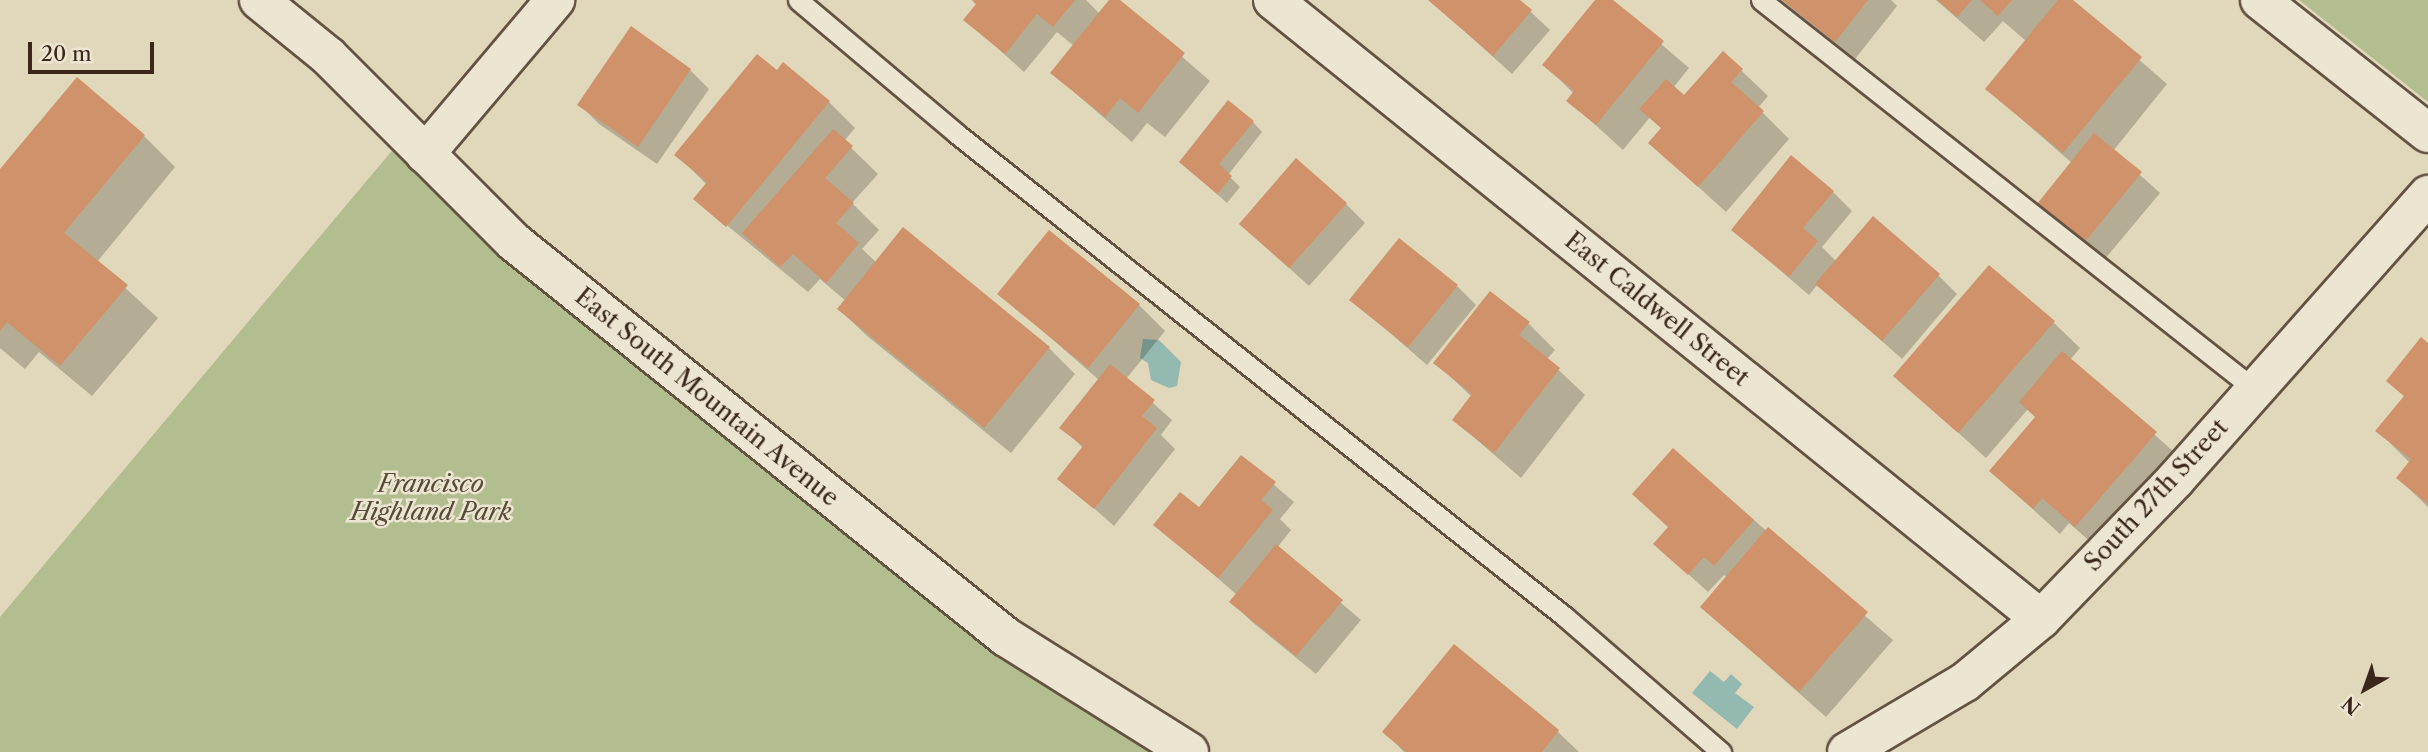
<!DOCTYPE html>
<style>
body{margin:0}
#map{position:relative;width:2428px;height:752px;overflow:hidden;background:#e1d7ba;font-family:"Libre Caslon Text",serif}
div>[style]{position:absolute}
[style*='--x']{left:calc(var(--x)*1px);top:calc(var(--y)*1px);width:calc(var(--w)*1px);rotate:calc(var(--a)*1deg)}
.green>*{inset:0;background:#b2be90}
.water>*{inset:0;background:#94b9b0}
.shadow>*{inset:0;background:#0003}
.building>*{inset:0;background:#cf926b}
.roads{filter:drop-shadow(2px 0 #645243) drop-shadow(-2px 0 #645243) drop-shadow(0 2px #645243) drop-shadow(0 -2px #645243)}
.lane>*{height:19px;margin:-9.5px;padding:0 9.5px;transform-origin:9.5px;border-radius:9.5px;background:#ece5d2}
.street>*{height:38px;margin:-19px;padding:0 19px;transform-origin:19px;border-radius:19px;background:#ece5d2}
span{translate:-50% -50%;white-space:nowrap;text-align:center;line-height:1.15;-webkit-text-stroke:5px #ece5d2;paint-order:stroke}
.street-label{font-size:24px;color:#3a261b}
.park-label{font-size:24px;color:#584c38;font-style:italic}
.north{position:absolute;left:2330px;top:654px;width:70px;height:70px;-webkit-text-stroke:5px #ece5d2;paint-order:stroke;rotate:220deg;font-size:19px;font-weight:700;line-height:28px;text-align:center;color:#3a261b}
.north::after{content:'';display:block;margin:auto;width:24px;height:32px;background:#3a261b;clip-path:polygon(50% 0,100% 100%,50% 72%,0 100%)}
.scale{position:absolute;left:28px;top:42px;width:126px;height:32px;box-sizing:border-box;border:4px solid #3a261b;border-top:0;padding-left:9px;font-size:21px;line-height:24px;white-space:nowrap;color:#3a261b;-webkit-text-stroke:5px #ece5d2;paint-order:stroke}
</style>
<div id="map">
<div class="green">
<div style="clip-path:polygon(2299px 0,2428px 0,2428px 102px)"></div>
<div style="clip-path:polygon(406px 134px,514px 242px,1189px 752px,0 752px,0 617px)"></div>
</div>
<div class="water">
<div style="clip-path:polygon(1143px 339px,1159px 340px,1181px 362px,1177px 386px,1169px 388px,1151px 380px,1148px 363px,1140px 358px)"></div>
<div style="clip-path:polygon(1710px 671px,1724px 682px,1731px 674px,1742px 684px,1735px 693px,1754px 707px,1737px 729px,1692px 693px)"></div>
</div>
<div class="shadow">
<div style="clip-path:polygon(972px 0,1086px 0,1100px 14px,1111px 0,1117px 0,1210px 81px,1165px 137px,1147px 123px,1132px 142px,1052px 73px,1074px 46px,1057px 32px,1024px 72px,966px 20px,977px 6px)"></div>
<div style="clip-path:polygon(1430px 0,1518px 0,1550px 30px,1512px 74px)"></div>
<div style="clip-path:polygon(1597px 0,1610px 0,1689px 68px,1673px 88px,1685px 98px,1723px 53px,1768px 96px,1758px 108px,1789px 139px,1726px 212px,1650px 143px,1662px 129px,1650px 117px,1623px 150px,1569px 101px,1574px 94px,1545px 65px)"></div>
<div style="clip-path:polygon(1781px 0,1891px 0,1897px 6px,1855px 59px)"></div>
<div style="clip-path:polygon(1936px 0,2070px 0,2167px 84px,2113px 151px,2160px 193px,2104px 260px,2039px 203px,2072px 163px,1987px 89px,2026px 41px,2003px 21px,1984px 42px)"></div>
<div style="clip-path:polygon(690px 70px,709px 89px,657px 164px,599px 124px,580px 105px)"></div>
<div style="clip-path:polygon(777px 72px,829px 102px,855px 128px,844px 141px,878px 174px,852px 203px,879px 230px,862px 249px,877px 263px,1049px 348px,1075px 374px,1011px 453px,866px 335px,839px 309px,846px 301px,820px 279px,808px 292px,695px 199px,707px 185px,677px 155px)"></div>
<div style="clip-path:polygon(1253px 122px,1262px 132px,1228px 175px,1240px 187px,1227px 203px,1191px 171px)"></div>
<div style="clip-path:polygon(144px 136px,175px 167px,97px 262px,158px 318px,92px 396px,39px 352px,25px 369px,0 348px,0 172px)"></div>
<div style="clip-path:polygon(1833px 192px,1852px 211px,1822px 247px,1836px 261px,1938px 275px,1957px 294px,1902px 359px,1818px 284px,1809px 295px,1733px 230px)"></div>
<div style="clip-path:polygon(1346px 204px,1365px 223px,1309px 286px,1241px 224px)"></div>
<div style="clip-path:polygon(1457px 286px,1476px 305px,1427px 365px,1352px 300px)"></div>
<div style="clip-path:polygon(999px 293px,1139px 305px,1165px 331px,1126px 379px,1172px 420px,1161px 435px,1175px 449px,1114px 526px,1060px 478px,1083px 448px,1062px 427px,1099px 380px)"></div>
<div style="clip-path:polygon(2053px 322px,2080px 348px,2070px 360px,2182px 459px,2102px 552px,2069px 523px,2060px 534px,1991px 471px,2037px 418px,2028px 409px,1986px 458px,1896px 376px)"></div>
<div style="clip-path:polygon(1529px 324px,1555px 350px,1547px 359px,1585px 395px,1521px 478px,1454px 420px,1472px 397px,1436px 363px)"></div>
<div style="clip-path:polygon(2428px 345px,2428px 507px,2398px 478px,2410px 463px,2378px 431px,2405px 397px,2388px 381px)"></div>
<div style="clip-path:polygon(1673px 450px,1893px 640px,1826px 717px,1702px 607px,1728px 578px,1724px 575px,1708px 592px,1675px 562px,1670px 528px)"></div>
<div style="clip-path:polygon(1241px 457px,1294px 502px,1280px 519px,1291px 530px,1277px 548px,1361px 620px,1316px 674px,1251px 621px,1232px 602px,1237px 595px,1156px 524px,1199px 510px)"></div>
<div style="clip-path:polygon(1454px 646px,1558px 732px,1579px 752px,1404px 752px,1384px 731px)"></div>
</div>
<div class="building">
<div style="clip-path:polygon(972px 0,1075px 0,1053px 27px,1037px 14px,1005px 54px,963px 20px,976px 4px)"></div>
<div style="clip-path:polygon(1109px 0,1120px 0,1185px 53px,1138px 113px,1120px 98px,1105px 117px,1050px 73px)"></div>
<div style="clip-path:polygon(1428px 0,1520px 0,1532px 10px,1493px 56px)"></div>
<div style="clip-path:polygon(1595px 0,1613px 0,1664px 41px,1596px 125px,1566px 101px,1574px 91px,1542px 65px)"></div>
<div style="clip-path:polygon(1782px 0,1868px 0,1835px 42px)"></div>
<div style="clip-path:polygon(1937px 0,1972px 0,1957px 17px)"></div>
<div style="clip-path:polygon(1980px 0,2012px 0,1998px 16px)"></div>
<div style="clip-path:polygon(2058px 0,2073px 0,2142px 57px,2063px 153px,1985px 89px)"></div>
<div style="clip-path:polygon(631px 26px,691px 69px,638px 147px,577px 105px)"></div>
<div style="clip-path:polygon(1723px 51px,1743px 69px,1731px 82px,1764px 111px,1698px 187px,1648px 143px,1661px 128px,1639px 109px,1666px 79px,1684px 95px)"></div>
<div style="clip-path:polygon(757px 54px,777px 70px,783px 62px,830px 101px,726px 227px,693px 199px,707px 182px,674px 155px)"></div>
<div style="clip-path:polygon(77px 77px,145px 135px,64px 233px,128px 285px,60px 366px,7px 322px,0 331px,0 169px)"></div>
<div style="clip-path:polygon(1228px 100px,1254px 121px,1219px 164px,1232px 176px,1217px 194px,1179px 162px)"></div>
<div style="clip-path:polygon(833px 129px,853px 146px,825px 178px,854px 203px,836px 223px,859px 243px,826px 283px,793px 254px,780px 267px,742px 233px)"></div>
<div style="clip-path:polygon(2094px 133px,2142px 172px,2084px 243px,2037px 204px)"></div>
<div style="clip-path:polygon(1791px 155px,1834px 191px,1803px 228px,1818px 241px,1789px 277px,1731px 230px)"></div>
<div style="clip-path:polygon(1296px 158px,1347px 203px,1289px 268px,1239px 224px)"></div>
<div style="clip-path:polygon(1873px 216px,1940px 274px,1882px 341px,1815px 284px)"></div>
<div style="clip-path:polygon(903px 227px,1050px 347px,984px 428px,837px 309px)"></div>
<div style="clip-path:polygon(1049px 230px,1140px 304px,1088px 368px,997px 294px)"></div>
<div style="clip-path:polygon(1399px 238px,1458px 285px,1408px 347px,1349px 300px)"></div>
<div style="clip-path:polygon(1989px 265px,2055px 321px,1958px 433px,1893px 376px)"></div>
<div style="clip-path:polygon(1490px 291px,1530px 322px,1519px 335px,1560px 368px,1494px 453px,1452px 420px,1472px 394px,1433px 363px)"></div>
<div style="clip-path:polygon(2421px 337px,2428px 343px,2428px 504px,2396px 478px,2411px 459px,2375px 431px,2404px 396px,2386px 381px)"></div>
<div style="clip-path:polygon(2062px 351px,2157px 432px,2075px 527px,2042px 498px,2033px 509px,1989px 471px,2035px 417px,2019px 402px)"></div>
<div style="clip-path:polygon(1110px 364px,1155px 400px,1142px 416px,1157px 428px,1094px 509px,1057px 479px,1083px 446px,1059px 428px)"></div>
<div style="clip-path:polygon(1673px 448px,1754px 520px,1714px 566px,1704px 557px,1688px 575px,1653px 544px,1668px 527px,1632px 494px)"></div>
<div style="clip-path:polygon(1241px 455px,1276px 482px,1261px 500px,1273px 510px,1218px 578px,1153px 525px,1180px 492px,1199px 507px)"></div>
<div style="clip-path:polygon(1768px 527px,1868px 612px,1799px 692px,1700px 607px)"></div>
<div style="clip-path:polygon(1276px 544px,1343px 600px,1296px 656px,1229px 602px)"></div>
<div style="clip-path:polygon(1454px 644px,1559px 730px,1542px 752px,1406px 752px,1382px 732px)"></div>
</div>
<div class="roads">
<div class="lane">
<div style="--x:798;--y:0;--w:208;--a:40.1"></div>
<div style="--x:957;--y:134;--w:775;--a:38.45"></div>
<div style="--x:1564;--y:616;--w:208;--a:40.9"></div>
<div style="--x:1761;--y:0;--w:627;--a:38.26"></div>
</div>
<div class="street">
<div style="--x:259;--y:0;--w:89;--a:39.1"></div>
<div style="--x:328;--y:56;--w:263;--a:45"></div>
<div style="--x:514;--y:242;--w:631;--a:38.76"></div>
<div style="--x:1006;--y:637;--w:216;--a:32.1"></div>
<div style="--x:1273;--y:0;--w:986;--a:38.87"></div>
<div style="--x:2260;--y:0;--w:214;--a:38.4"></div>
<div style="--x:425;--y:154;--w:202;--a:-49.8"></div>
<div style="--x:1847;--y:752;--w:137;--a:-30.7"></div>
<div style="--x:1965;--y:682;--w:99;--a:-39.7"></div>
<div style="--x:2041;--y:619;--w:194;--a:-46"></div>
<div style="--x:2176;--y:479;--w:380;--a:-48.4"></div>
</div>
</div>
<div class="street-label">
<span style="left:1657px;top:309px;rotate:39deg">East Caldwell Street</span>
<span style="left:707px;top:397px;rotate:39deg">East South Mountain Avenue</span>
<span style="left:2156px;top:495px;rotate:-47deg">South 27th Street</span>
</div>
<div class="park-label">
<span style="left:431px;top:498px">Francisco<br>Highland Park</span>
</div>
<div class="north">N</div>
<div class="scale">20 m</div>
</div>
